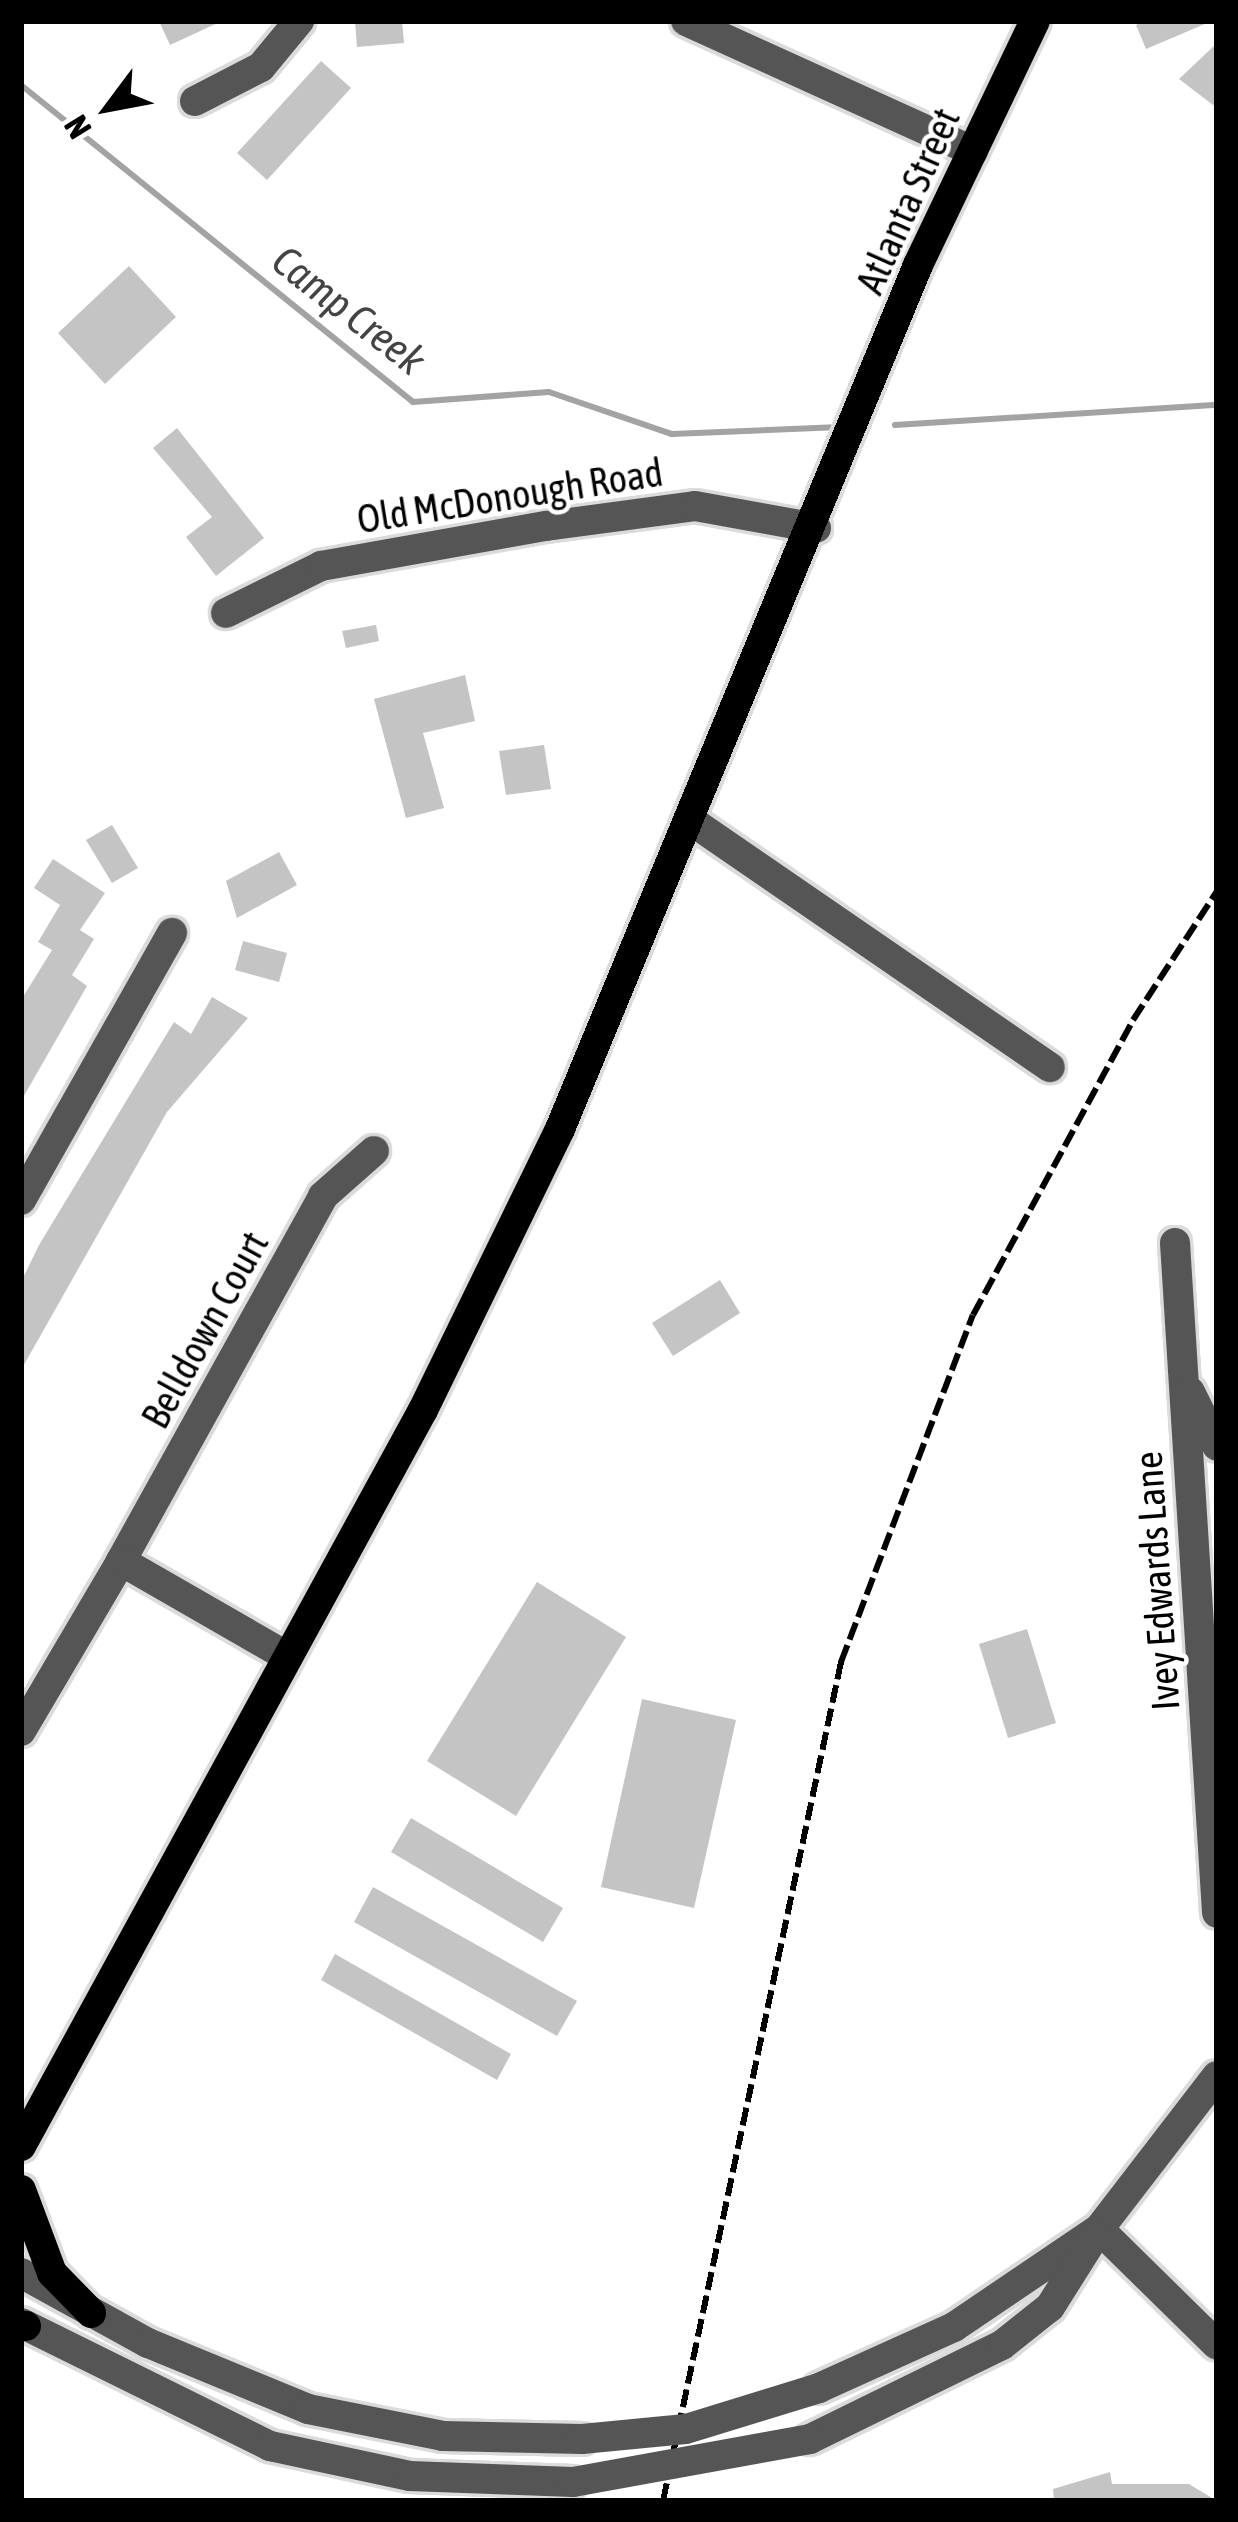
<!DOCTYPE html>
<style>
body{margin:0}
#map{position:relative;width:1238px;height:2522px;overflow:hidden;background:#fff;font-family:"Asap Condensed",sans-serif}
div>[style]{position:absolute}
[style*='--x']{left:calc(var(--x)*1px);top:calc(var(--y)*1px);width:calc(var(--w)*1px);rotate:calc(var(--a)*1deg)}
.stream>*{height:6px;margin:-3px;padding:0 3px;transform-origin:3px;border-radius:3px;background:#a3a3a3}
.building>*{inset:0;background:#c4c4c4}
.roads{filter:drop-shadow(3px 0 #dbdbdb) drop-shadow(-3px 0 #dbdbdb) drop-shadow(0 3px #dbdbdb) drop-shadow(0 -3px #dbdbdb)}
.minor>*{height:30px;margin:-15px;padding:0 15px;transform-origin:15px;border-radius:15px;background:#555}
.major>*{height:30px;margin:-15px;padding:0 15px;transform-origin:15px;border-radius:15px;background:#000}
.rail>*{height:6px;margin-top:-3px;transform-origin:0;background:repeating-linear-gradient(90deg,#000 0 18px,transparent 0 24px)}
.minor-bridge>*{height:30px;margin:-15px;padding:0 15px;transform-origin:15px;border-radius:15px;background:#555}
span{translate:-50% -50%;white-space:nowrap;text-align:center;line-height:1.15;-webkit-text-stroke:9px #fff;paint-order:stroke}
.street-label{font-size:39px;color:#000}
.water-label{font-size:42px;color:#444;font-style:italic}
.frame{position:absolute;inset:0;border:24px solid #000;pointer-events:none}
.north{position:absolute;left:48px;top:48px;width:120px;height:120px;-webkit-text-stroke:9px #fff;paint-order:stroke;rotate:238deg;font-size:33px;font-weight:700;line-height:48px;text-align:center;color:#000}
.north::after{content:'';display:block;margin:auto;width:42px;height:54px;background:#000;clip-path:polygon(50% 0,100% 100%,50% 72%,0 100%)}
</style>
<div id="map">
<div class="stream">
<div style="--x:21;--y:85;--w:504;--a:38.96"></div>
<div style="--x:413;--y:402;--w:136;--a:-4.2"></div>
<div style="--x:549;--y:392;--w:130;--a:18.9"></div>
<div style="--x:672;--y:434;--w:168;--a:-2.4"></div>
<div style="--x:895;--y:425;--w:323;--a:-3.6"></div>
</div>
<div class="building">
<div style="clip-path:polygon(159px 21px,222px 21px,170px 45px)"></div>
<div style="clip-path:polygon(355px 21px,402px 21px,404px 43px,357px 47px)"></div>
<div style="clip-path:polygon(1145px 21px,1212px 21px,1146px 49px,1136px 25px)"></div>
<div style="clip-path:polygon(1217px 43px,1217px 108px,1179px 79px)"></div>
<div style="clip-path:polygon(321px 61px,351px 88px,267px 180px,237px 153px)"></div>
<div style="clip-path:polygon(129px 266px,176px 317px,105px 384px,58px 333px)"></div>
<div style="clip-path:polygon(177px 428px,264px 538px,216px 576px,186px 537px,212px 517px,153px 448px)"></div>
<div style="clip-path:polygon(376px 625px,379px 641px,346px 648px,342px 631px)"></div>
<div style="clip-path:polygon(465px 675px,475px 721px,423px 733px,444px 808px,406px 818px,374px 699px)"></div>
<div style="clip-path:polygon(544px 745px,551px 789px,506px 795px,499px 751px)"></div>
<div style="clip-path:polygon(112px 825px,138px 868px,112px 883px,86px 840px)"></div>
<div style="clip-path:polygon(279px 852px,297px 885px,237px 918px,226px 881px)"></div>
<div style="clip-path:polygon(53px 859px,105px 893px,80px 930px,94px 939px,72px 975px,87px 986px,21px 1101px,21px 1000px,52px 950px,38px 942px,60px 905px,34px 888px)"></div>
<div style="clip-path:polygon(243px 941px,287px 953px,279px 982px,235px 970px)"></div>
<div style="clip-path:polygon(212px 997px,248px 1018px,167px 1112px,21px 1370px,21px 1282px,39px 1245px,174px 1022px,191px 1034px)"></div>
<div style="clip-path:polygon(720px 1280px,740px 1313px,673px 1356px,652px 1323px)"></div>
<div style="clip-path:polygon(537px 1582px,626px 1637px,516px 1816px,427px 1761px)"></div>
<div style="clip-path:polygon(1027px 1629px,1056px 1723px,1008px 1738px,979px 1644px)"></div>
<div style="clip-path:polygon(642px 1699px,736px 1720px,694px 1908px,601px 1887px)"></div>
<div style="clip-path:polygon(411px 1818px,563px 1908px,543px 1942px,391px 1852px)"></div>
<div style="clip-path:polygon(373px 1887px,577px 2001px,557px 2036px,354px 1922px)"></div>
<div style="clip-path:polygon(335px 1954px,511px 2054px,497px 2080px,321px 1980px)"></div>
<div style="clip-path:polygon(1110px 2472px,1112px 2484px,1189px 2484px,1217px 2501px,1054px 2501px,1053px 2489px)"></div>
</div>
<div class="roads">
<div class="minor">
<div style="--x:686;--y:21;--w:315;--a:24.4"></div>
<div style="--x:195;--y:101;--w:74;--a:-27.3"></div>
<div style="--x:261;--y:67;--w:60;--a:-50.4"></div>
<div style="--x:226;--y:613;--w:106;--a:-26.3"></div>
<div style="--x:321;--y:566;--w:229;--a:-10.1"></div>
<div style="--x:546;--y:526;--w:150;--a:-7.6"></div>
<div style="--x:695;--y:506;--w:123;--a:10.3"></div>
<div style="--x:693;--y:822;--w:433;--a:34.5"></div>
<div style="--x:21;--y:1200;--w:307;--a:-60.5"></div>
<div style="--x:1175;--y:1243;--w:671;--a:86.41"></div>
<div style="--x:1190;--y:1392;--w:60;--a:63.4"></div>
<div style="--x:121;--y:1561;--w:417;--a:-61"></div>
<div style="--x:323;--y:1196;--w:68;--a:-41.4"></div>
<div style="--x:21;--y:1731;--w:197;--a:-59.5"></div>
<div style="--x:121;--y:1561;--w:190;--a:29.9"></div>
<div style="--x:1099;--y:2229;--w:165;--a:44.5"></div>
<div style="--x:21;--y:2273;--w:145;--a:28.9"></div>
<div style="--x:148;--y:2343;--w:173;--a:22.4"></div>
<div style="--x:308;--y:2409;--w:138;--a:11.3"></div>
<div style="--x:443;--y:2436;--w:139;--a:1.2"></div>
<div style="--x:21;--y:2323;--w:278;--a:26.3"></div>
<div style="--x:270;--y:2446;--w:143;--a:12.1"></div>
<div style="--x:410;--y:2476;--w:163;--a:2.1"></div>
<div style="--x:819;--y:2388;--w:148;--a:-24.3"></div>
<div style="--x:954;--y:2327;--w:175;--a:-34.1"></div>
<div style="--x:1099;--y:2229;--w:193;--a:-52.4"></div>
<div style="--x:810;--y:2439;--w:214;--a:-26.1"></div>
<div style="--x:1002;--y:2345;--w:61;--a:-38.4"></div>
<div style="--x:1050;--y:2307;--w:86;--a:-57.8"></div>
</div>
<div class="major">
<div style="--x:21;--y:2146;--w:839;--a:-61.36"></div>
<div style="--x:423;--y:1410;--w:313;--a:-64"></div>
<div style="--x:560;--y:1129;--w:935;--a:-67.49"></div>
<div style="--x:918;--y:265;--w:271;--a:-64.4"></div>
<div style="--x:21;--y:2190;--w:89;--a:69.5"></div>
<div style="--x:52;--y:2273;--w:56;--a:45.7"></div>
<div style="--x:21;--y:2326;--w:5;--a:0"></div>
</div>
</div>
<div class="rail">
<div style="--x:663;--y:2501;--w:858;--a:-78.02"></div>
<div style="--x:841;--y:1662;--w:371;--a:-69.2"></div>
<div style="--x:973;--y:1315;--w:336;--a:-61.5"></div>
<div style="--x:1133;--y:1020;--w:154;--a:-56.9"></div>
</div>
<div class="minor-bridge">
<div style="--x:582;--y:2439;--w:104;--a:-5.5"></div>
<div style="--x:686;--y:2429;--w:139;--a:-17.1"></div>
<div style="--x:573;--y:2482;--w:241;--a:-10.3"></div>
</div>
<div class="street-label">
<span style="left:908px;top:201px;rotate:-66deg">Atlanta Street</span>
<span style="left:510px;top:496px;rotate:-9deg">Old McDonough Road</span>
<span style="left:205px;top:1330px;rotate:-61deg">Belldown Court</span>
<span style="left:1157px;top:1581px;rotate:-94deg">Ivey Edwards Lane</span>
</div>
<div class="water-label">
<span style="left:349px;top:310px;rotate:38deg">Camp Creek</span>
</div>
<div class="frame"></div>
<div class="north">N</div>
</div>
